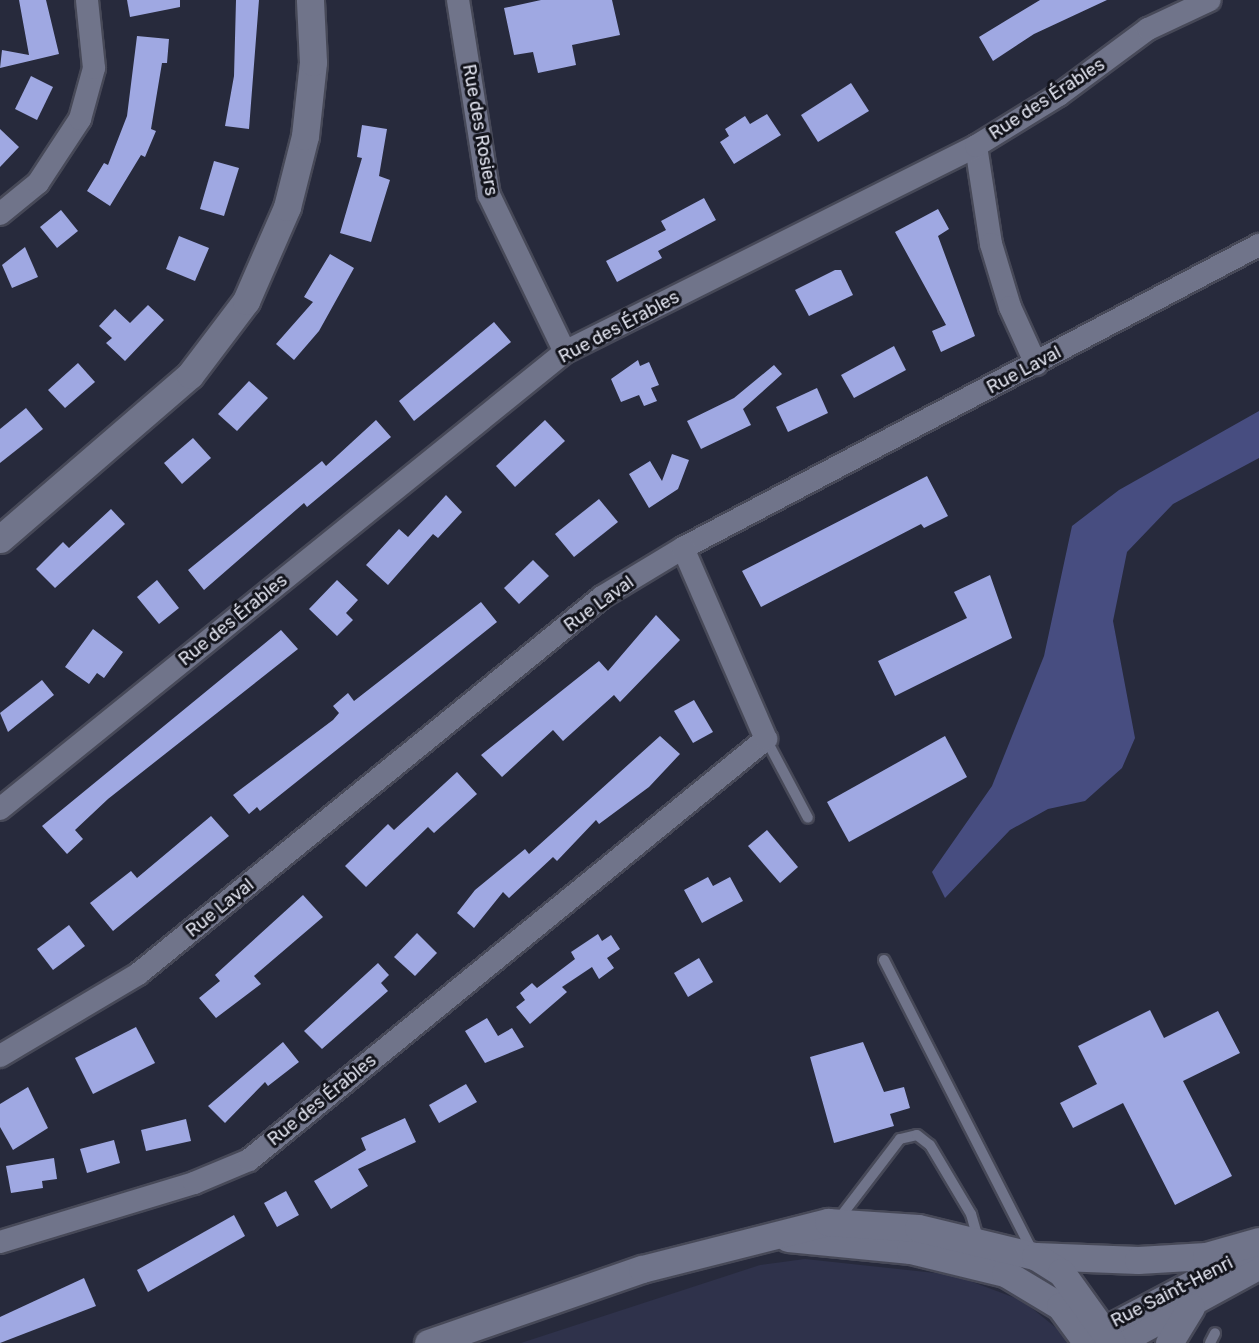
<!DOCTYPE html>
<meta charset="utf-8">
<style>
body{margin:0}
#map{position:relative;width:1259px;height:1343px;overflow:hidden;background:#272a3c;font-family:Rubik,sans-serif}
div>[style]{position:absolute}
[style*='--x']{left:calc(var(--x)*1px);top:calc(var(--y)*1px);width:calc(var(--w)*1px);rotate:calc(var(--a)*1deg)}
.built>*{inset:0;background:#2f324b}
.forest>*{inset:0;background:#474d80}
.building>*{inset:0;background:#9fa8e2}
.roads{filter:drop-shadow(2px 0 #474958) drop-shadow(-2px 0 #474958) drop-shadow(0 2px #474958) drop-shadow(0 -2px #474958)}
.service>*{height:10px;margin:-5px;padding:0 5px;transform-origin:5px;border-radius:5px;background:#70748a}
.minor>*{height:22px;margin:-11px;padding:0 11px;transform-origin:11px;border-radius:11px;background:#70748a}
.tertiary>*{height:27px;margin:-13.5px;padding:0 13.5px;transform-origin:13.5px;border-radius:13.5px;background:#70748a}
span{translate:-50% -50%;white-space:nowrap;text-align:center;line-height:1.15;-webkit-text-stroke:6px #12131b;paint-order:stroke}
.street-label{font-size:18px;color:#e2e4f0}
</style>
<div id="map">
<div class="built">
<div style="clip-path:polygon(805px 1259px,954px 1275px,1023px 1301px,1060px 1331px,1067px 1343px,521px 1343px,760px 1265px)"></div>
</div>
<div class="forest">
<div style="clip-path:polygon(1259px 411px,1259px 458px,1173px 504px,1127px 552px,1113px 621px,1135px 738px,1122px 768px,1085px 801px,1048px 809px,1010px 830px,945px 898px,932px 872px,992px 786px,1044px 656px,1072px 526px,1119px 490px)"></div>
</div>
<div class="building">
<div style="clip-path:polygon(19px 0,46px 0,59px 54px,0 68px,2px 50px,29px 55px)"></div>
<div style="clip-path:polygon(127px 0,180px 0,180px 7px,130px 17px)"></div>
<div style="clip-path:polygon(236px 0,259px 0,249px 129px,225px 126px,234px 76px)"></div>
<div style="clip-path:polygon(541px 0,612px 0,620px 35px,572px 45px,576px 65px,538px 73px,533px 52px,514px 55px,504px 8px)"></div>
<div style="clip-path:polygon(1040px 0,1107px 0,1034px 34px,993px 61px,979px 37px)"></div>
<div style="clip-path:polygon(137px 36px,169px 39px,167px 63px,162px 63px,151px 129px,156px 131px,145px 157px,141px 155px,110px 206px,87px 191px,104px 163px,108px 165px,127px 116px)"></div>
<div style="clip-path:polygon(31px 76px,53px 87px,37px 120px,15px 109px)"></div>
<div style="clip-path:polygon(851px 83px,869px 111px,818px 142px,801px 115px)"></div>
<div style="clip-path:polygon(767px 114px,781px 135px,734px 164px,720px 142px,729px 136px,725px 129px,745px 116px,750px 124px)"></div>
<div style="clip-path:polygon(362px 125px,387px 129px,379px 176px,390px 180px,371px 242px,340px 233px,362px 158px,357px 157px)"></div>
<div style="clip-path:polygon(0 129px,19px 147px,0 167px)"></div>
<div style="clip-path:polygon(214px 161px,239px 168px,224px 216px,200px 209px)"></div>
<div style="clip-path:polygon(704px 198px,716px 220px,658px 251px,662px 258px,617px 282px,606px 261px,666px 230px,661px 221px)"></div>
<div style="clip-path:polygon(938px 209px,949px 229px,938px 236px,975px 336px,941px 352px,932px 331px,946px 325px,895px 232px)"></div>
<div style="clip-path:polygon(61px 210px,78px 231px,57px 248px,40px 227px)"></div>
<div style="clip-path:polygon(179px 236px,209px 248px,195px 281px,166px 269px)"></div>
<div style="clip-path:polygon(25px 247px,38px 277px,12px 288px,2px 265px)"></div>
<div style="clip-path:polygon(330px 254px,354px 268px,319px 331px,294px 360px,276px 344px,313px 302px,304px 297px)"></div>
<div style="clip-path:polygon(835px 270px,841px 270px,853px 295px,809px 316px,795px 290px)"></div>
<div style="clip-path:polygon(148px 305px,164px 320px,125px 361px,106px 343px,112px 338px,99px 326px,115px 309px,130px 323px)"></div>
<div style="clip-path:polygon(494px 322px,511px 342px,414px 421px,399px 401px)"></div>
<div style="clip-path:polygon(894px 346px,906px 370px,854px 398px,841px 375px)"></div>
<div style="clip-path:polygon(638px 360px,640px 366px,649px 362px,659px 385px,651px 388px,657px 401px,644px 406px,639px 395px,621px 402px,611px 379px)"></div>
<div style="clip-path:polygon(78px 363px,95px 382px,65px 408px,48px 390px)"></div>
<div style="clip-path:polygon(774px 365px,782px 374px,743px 409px,751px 425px,701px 449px,687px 421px,734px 398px)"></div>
<div style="clip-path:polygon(249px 381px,268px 398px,237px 431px,218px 414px)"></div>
<div style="clip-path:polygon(817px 388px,828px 413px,788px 432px,776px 407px)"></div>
<div style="clip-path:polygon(26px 408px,43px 429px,0 463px,0 429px)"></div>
<div style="clip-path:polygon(376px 420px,391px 437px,307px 507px,304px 503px,204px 590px,188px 570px,322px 461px,326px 466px)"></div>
<div style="clip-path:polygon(545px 420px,565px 441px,515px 487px,496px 466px)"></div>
<div style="clip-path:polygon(193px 438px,211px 458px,182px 484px,164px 463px)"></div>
<div style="clip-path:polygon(672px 454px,689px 460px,678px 489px,649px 508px,629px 474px,650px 461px,662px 481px)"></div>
<div style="clip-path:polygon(927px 476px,948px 516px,924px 528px,921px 524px,761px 607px,742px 571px)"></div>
<div style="clip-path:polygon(446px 495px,462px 512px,438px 538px,433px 534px,388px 585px,366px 565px,399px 529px,408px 537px)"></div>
<div style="clip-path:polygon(599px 499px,618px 522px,574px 557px,555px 534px)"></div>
<div style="clip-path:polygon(111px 509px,125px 524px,55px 588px,36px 569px,63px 542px,69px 548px)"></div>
<div style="clip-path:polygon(533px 560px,549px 576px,519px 604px,504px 588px)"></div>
<div style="clip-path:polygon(990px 575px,1012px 638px,895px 696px,878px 661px,967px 618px,954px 592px)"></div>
<div style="clip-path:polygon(157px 580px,179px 608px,159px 624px,137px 597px)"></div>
<div style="clip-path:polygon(337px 580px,358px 600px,346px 613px,353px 620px,337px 636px,309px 609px)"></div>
<div style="clip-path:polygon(481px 602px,497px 622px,260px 811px,257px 807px,249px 814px,233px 795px,333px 720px,339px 713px,333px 706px,348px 693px,354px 701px)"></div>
<div style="clip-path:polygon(656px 615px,680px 640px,620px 702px,614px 695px,563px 741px,553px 730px,502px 777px,481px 755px,599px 661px,608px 671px)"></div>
<div style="clip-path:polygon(93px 629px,123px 652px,104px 678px,97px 673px,89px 684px,65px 667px)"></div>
<div style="clip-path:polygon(281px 630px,298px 649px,108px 799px,75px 830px,83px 839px,67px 854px,42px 826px)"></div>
<div style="clip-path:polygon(42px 680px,54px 695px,8px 732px,0 713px)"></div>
<div style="clip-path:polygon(694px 700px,713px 732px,693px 743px,674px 711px)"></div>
<div style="clip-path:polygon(660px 736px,680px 754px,649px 787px,599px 824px,596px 820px,557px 861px,553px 857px,509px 898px,503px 892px,474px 928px,457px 913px,475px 890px,525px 849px,529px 854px)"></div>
<div style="clip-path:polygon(945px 736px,967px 777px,849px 842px,827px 802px)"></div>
<div style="clip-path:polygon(457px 772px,477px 794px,434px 833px,428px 827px,366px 887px,345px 866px,388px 824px,394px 830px)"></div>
<div style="clip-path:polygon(211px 816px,229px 836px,113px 931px,90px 903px,131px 871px,137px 878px)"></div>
<div style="clip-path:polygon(767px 830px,798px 867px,780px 883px,748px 846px)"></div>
<div style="clip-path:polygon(708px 877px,713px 886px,730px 877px,743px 901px,702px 923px,684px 890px)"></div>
<div style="clip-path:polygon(303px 895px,323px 917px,254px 976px,261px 984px,216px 1018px,199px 998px,220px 981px,215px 975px)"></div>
<div style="clip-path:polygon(69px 925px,85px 946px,53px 970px,37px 949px)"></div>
<div style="clip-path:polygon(417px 933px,437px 953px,415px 976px,394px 957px)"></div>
<div style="clip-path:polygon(598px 934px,602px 941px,611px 935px,620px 949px,607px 958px,614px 968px,599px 979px,592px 967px,562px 987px,567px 992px,530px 1024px,516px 1007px,525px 1000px,520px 993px,532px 983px,537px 988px,575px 959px,571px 952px)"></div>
<div style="clip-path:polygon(699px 958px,713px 982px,688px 997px,674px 973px)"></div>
<div style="clip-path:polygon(378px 963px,389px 975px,381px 983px,388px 991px,322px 1049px,304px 1031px)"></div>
<div style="clip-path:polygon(1150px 1010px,1164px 1038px,1218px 1011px,1240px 1053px,1183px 1081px,1232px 1176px,1175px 1205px,1123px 1103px,1073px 1128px,1060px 1103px,1097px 1084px,1078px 1046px)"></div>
<div style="clip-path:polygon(487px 1018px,498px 1036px,512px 1028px,524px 1047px,485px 1063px,465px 1031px)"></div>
<div style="clip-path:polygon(136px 1027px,155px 1063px,93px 1094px,75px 1058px)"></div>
<div style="clip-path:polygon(283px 1042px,299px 1062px,268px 1086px,265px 1082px,225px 1123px,208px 1106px)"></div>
<div style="clip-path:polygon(863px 1042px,884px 1092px,904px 1087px,910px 1108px,890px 1114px,894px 1126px,834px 1143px,810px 1057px)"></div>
<div style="clip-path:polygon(466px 1084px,477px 1102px,439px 1123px,429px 1105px)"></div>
<div style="clip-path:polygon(28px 1087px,48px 1128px,13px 1150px,0 1127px,0 1104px)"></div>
<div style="clip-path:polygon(405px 1118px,416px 1142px,358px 1169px,368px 1186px,331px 1209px,314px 1181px,366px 1150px,361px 1138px)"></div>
<div style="clip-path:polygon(186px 1119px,191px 1141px,146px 1151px,141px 1130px)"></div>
<div style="clip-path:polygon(114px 1140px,120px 1163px,87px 1173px,80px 1149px)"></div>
<div style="clip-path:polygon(54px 1158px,57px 1179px,42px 1181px,43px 1188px,11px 1193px,6px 1166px)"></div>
<div style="clip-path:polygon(286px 1191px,299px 1215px,277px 1227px,264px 1203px)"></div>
<div style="clip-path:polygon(234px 1215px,245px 1236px,148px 1292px,137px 1270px)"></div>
<div style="clip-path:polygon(84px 1278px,96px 1306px,0 1343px,0 1317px)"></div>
</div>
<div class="roads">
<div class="service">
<div style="--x:766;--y:739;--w:89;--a:62"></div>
<div style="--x:884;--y:960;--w:326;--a:63"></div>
<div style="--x:838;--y:1220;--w:102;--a:-52.6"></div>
<div style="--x:900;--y:1139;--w:17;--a:-13"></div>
<div style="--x:917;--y:1135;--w:16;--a:38"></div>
<div style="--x:930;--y:1145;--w:80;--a:59.3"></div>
<div style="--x:971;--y:1214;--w:26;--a:74"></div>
<div style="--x:1210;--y:1343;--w:11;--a:-63"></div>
</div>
<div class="minor">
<div style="--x:458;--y:0;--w:197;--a:81"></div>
<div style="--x:489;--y:195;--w:174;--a:64.2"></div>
<div style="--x:976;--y:146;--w:99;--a:81.3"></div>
<div style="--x:991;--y:244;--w:66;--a:73.2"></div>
<div style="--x:1010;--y:307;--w:63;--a:65.5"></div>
<div style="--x:0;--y:214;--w:49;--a:-39.2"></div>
<div style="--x:38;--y:183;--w:77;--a:-56.7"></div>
<div style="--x:80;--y:119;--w:53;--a:-74.6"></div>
<div style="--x:94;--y:68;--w:68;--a:-95.9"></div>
<div style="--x:0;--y:809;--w:727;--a:-38.97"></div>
<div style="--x:565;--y:352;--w:460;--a:-26.6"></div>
<div style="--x:976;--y:146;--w:97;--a:-31.6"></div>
<div style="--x:1059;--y:95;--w:111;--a:-36.6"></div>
<div style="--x:1148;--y:29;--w:68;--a:-25.1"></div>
<div style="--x:0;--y:1056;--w:161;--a:-30.7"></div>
<div style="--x:138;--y:974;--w:598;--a:-39.09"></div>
<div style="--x:602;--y:597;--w:95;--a:-31.2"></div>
<div style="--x:683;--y:548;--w:651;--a:-27.75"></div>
<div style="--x:0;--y:1242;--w:203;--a:-16.9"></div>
<div style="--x:194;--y:1183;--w:60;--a:-22.7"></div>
<div style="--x:249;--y:1160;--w:667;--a:-39.16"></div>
<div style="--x:766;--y:739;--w:208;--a:-113.5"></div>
<div style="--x:1088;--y:1337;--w:186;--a:-27.9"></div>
<div style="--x:1123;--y:1343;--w:155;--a:-28.6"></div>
</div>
<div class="tertiary">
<div style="--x:0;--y:539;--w:251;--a:-40.8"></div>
<div style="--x:190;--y:375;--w:93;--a:-52.9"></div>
<div style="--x:246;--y:301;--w:103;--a:-66.4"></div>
<div style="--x:287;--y:207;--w:73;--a:-75.8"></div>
<div style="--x:305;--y:136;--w:74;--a:-83.8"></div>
<div style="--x:313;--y:62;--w:62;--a:-92.8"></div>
<div style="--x:788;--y:1238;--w:123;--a:5.6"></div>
<div style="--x:910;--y:1250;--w:98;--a:13.6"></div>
<div style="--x:1005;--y:1273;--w:64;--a:31"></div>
<div style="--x:1060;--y:1306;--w:46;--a:53.9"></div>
<div style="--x:1035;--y:1256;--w:103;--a:2.2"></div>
<div style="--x:1138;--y:1260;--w:68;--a:-3.4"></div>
<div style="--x:1206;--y:1256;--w:55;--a:-15.8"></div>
<div style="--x:428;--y:1343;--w:226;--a:-19.1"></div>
<div style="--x:642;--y:1269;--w:192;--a:-14.2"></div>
<div style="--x:828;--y:1222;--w:90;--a:3.8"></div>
<div style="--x:918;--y:1228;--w:120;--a:13.5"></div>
<div style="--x:1035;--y:1256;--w:31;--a:32"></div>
<div style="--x:1061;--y:1272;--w:87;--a:54.3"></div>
<div style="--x:1169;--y:1343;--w:42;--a:-58.6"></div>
</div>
</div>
<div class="street-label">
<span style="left:1047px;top:99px;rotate:-33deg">Rue des Érables</span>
<span style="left:480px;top:130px;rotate:80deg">Rue des Rosiers</span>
<span style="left:619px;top:327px;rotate:-28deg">Rue des Érables</span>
<span style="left:1024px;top:370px;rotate:-28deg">Rue Laval</span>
<span style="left:599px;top:604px;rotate:-36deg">Rue Laval</span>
<span style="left:233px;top:620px;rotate:-39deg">Rue des Érables</span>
<span style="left:220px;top:908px;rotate:-39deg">Rue Laval</span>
<span style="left:322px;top:1100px;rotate:-39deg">Rue des Érables</span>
<span style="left:1172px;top:1292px;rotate:-27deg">Rue Saint-Henri</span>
</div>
</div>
